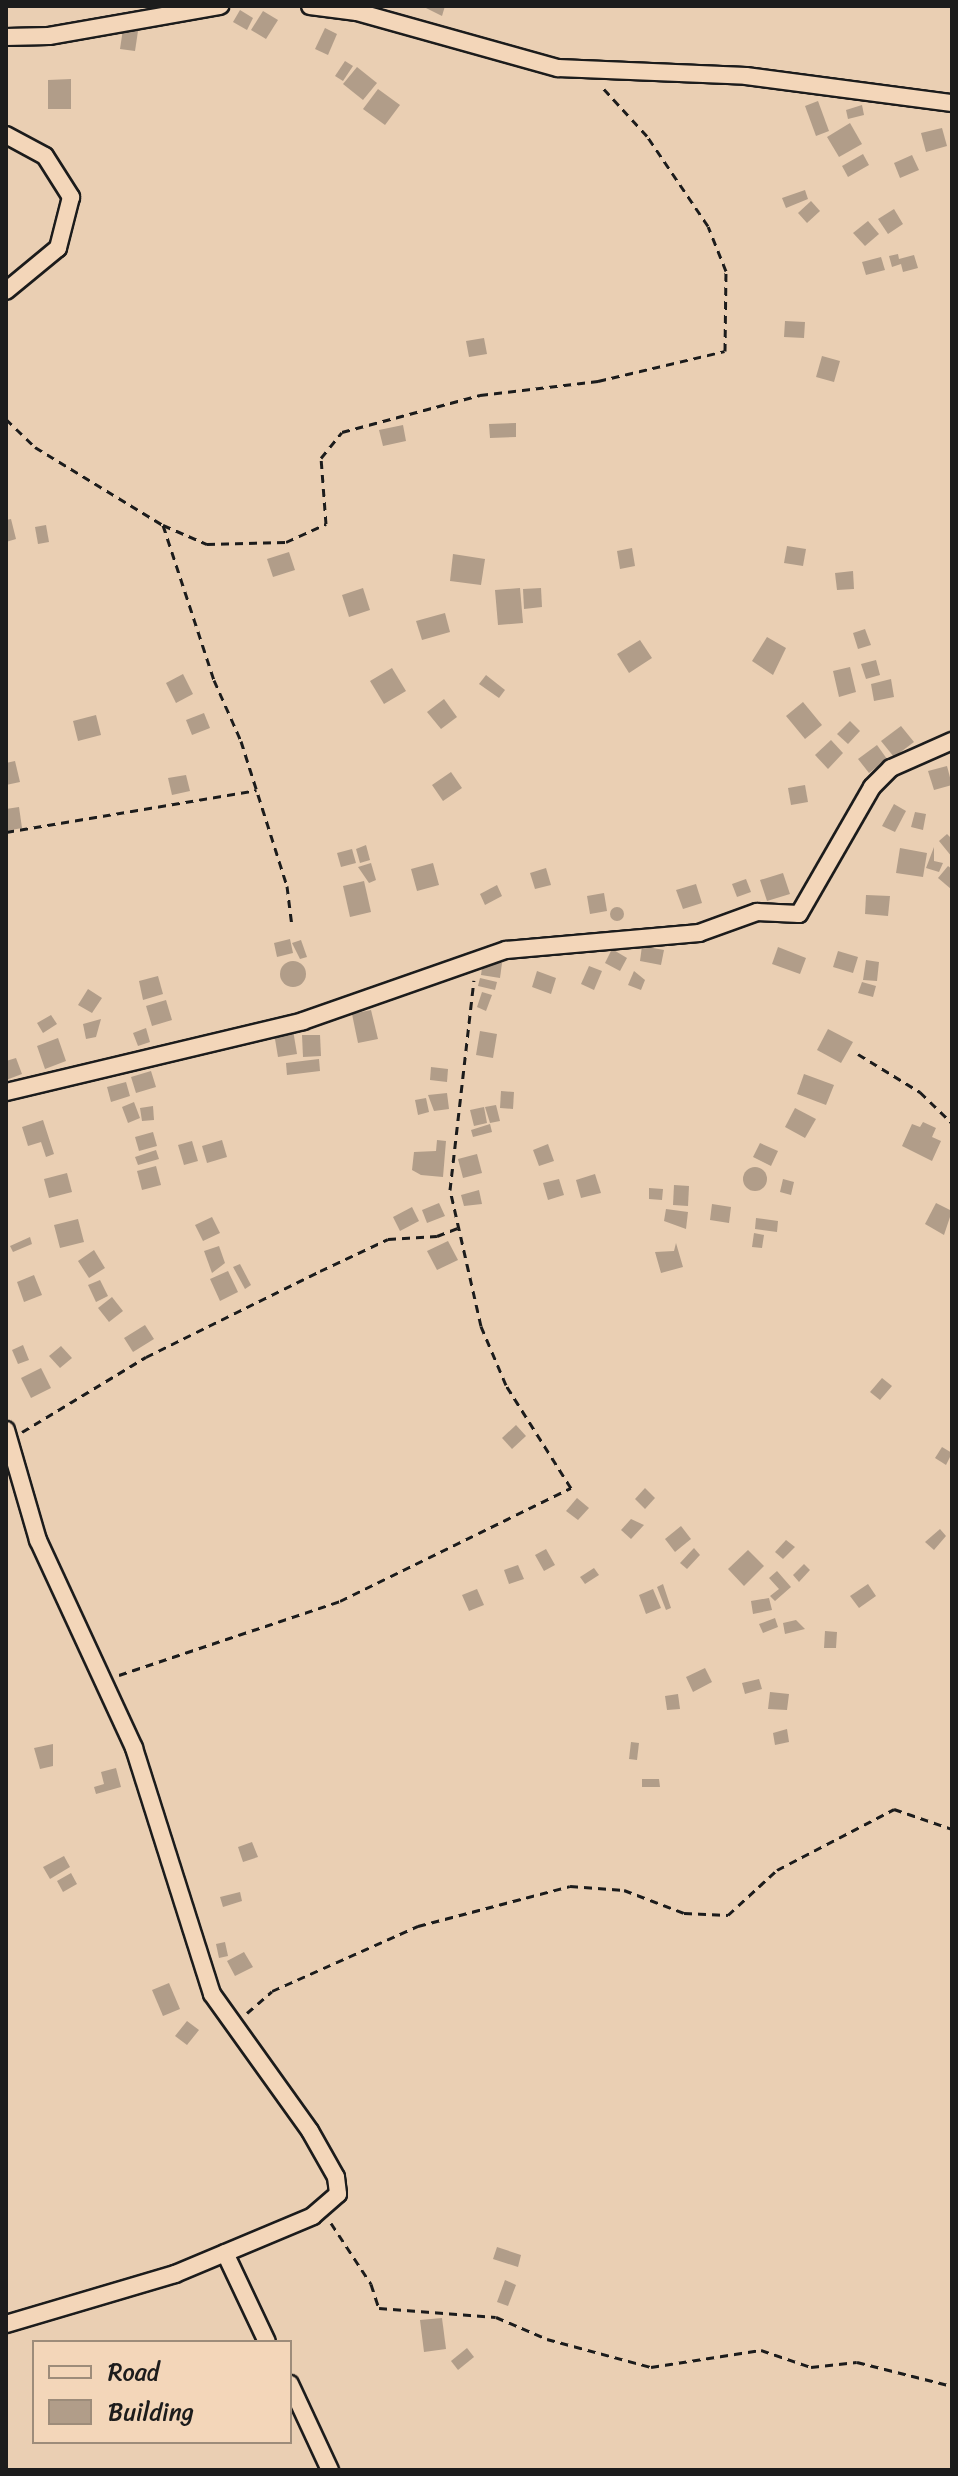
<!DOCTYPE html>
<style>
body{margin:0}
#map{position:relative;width:958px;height:2476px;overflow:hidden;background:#eacfb3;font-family:Sriracha,sans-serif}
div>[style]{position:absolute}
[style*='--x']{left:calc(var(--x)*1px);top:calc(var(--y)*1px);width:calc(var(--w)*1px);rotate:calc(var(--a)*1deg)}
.building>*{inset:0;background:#b19d89}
.round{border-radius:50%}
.path>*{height:3px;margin-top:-1.5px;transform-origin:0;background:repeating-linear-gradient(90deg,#1c1c1c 0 8px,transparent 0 14px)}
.roads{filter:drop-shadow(2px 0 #1c1c1c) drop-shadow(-2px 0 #1c1c1c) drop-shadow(0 2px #1c1c1c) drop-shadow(0 -2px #1c1c1c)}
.street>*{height:16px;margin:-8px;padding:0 8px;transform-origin:8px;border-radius:8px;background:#f3d6b9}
span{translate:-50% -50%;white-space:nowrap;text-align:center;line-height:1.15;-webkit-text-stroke:6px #f3d6b9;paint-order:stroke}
.frame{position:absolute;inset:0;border:8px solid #1c1c1c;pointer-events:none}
.legend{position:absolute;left:32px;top:2340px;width:260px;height:104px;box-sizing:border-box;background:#f3d6b9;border:2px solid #9d8c7a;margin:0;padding:10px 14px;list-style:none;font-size:24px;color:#1c1c1c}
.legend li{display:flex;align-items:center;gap:16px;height:40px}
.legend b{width:40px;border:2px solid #9d8c7a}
</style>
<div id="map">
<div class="building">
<div style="clip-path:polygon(422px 6px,445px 6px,442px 16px)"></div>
<div style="clip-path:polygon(240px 10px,253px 18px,247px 30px,233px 22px)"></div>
<div style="clip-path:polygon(263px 11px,278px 20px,266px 39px,251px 30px)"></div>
<div style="clip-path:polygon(325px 28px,337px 34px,328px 55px,315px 49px)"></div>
<div style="clip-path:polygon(123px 29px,138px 31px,135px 51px,120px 49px)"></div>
<div style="clip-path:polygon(345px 61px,353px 66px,343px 81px,335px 76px)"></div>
<div style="clip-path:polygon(357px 67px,377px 83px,363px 100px,343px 84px)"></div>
<div style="clip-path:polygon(71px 79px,71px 109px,48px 109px,48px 80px)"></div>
<div style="clip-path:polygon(378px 89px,400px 105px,385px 125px,363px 109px)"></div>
<div style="clip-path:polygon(818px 101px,829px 131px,816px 136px,805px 106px)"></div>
<div style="clip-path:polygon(862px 105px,864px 115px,848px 119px,846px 110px)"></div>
<div style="clip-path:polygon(850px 123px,862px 144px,839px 157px,827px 137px)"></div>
<div style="clip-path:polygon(942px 128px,947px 146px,926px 152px,921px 133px)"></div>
<div style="clip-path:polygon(863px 154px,869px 165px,848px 177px,842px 166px)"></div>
<div style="clip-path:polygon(912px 155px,919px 170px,900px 178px,894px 163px)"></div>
<div style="clip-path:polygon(805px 190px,808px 199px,786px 208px,782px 198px)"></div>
<div style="clip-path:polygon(811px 201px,820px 211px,807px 223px,798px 213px)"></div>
<div style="clip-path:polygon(894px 209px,903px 224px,888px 234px,878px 219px)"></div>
<div style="clip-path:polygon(868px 221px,879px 234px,865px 246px,853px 233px)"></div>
<div style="clip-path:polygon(898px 254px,899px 259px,914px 255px,918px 268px,903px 272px,901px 264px,892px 267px,889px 256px)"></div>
<div style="clip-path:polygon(881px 257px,885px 270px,866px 275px,862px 262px)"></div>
<div style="clip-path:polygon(785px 321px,805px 322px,804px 338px,784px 337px)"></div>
<div style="clip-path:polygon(484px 338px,487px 354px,469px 357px,466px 341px)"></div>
<div style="clip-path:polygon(822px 356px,840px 361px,834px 382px,816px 377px)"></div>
<div style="clip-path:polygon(516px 423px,516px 437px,490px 438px,489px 424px)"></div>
<div style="clip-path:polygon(403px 425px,406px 441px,383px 446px,379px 430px)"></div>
<div style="clip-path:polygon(11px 519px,16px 539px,6px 542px,6px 520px)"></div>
<div style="clip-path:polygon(46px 525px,49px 542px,38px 544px,35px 527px)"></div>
<div style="clip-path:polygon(787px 546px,806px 549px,803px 566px,784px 563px)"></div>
<div style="clip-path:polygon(632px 548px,635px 566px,620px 569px,617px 551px)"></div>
<div style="clip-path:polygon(289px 552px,295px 570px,273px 577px,267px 559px)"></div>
<div style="clip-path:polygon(453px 554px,485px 559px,481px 585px,450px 581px)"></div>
<div style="clip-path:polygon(853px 571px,854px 589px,837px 590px,835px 573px)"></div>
<div style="clip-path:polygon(363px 588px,370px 610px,349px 617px,342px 595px)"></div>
<div style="clip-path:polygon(520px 588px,523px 623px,498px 625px,495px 590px)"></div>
<div style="clip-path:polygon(541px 588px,542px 607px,524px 609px,523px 589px)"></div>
<div style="clip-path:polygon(445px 613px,450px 632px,422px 640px,416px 621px)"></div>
<div style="clip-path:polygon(865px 629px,871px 645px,858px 649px,853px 633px)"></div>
<div style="clip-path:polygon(767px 637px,786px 648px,773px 675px,752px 661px)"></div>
<div style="clip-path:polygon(640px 640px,652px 658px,629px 673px,617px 654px)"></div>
<div style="clip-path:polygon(876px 660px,880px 675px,866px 679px,861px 664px)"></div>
<div style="clip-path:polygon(850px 667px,856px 692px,839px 697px,833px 671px)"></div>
<div style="clip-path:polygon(392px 668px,406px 691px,384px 704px,370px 681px)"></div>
<div style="clip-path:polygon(183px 674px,193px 694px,176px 703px,166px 683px)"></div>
<div style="clip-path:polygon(486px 675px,505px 690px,499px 698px,479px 684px)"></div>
<div style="clip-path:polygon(891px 679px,894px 697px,874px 701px,871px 684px)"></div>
<div style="clip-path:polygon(444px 699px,457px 717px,441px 729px,427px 712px)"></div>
<div style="clip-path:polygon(803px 702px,822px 725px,805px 739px,786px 716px)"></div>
<div style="clip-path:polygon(204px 713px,210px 728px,192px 735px,186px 720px)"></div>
<div style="clip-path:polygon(96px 715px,101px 735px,78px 741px,73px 721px)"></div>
<div style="clip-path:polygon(850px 721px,860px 731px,848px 744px,837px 734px)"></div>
<div style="clip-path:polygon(901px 726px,914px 742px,894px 757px,881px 741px)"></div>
<div style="clip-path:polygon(831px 740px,843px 753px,828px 769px,815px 755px)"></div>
<div style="clip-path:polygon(877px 745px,887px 759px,869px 773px,858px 759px)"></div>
<div style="clip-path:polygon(15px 761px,20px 782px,6px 785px,6px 763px)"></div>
<div style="clip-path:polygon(947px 766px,952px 785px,934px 790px,928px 771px)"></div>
<div style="clip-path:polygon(451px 772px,462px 788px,443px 801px,432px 785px)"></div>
<div style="clip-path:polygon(186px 775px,190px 791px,172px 795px,168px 778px)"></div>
<div style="clip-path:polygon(805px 785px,808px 802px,791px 805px,788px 788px)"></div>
<div style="clip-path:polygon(894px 804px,906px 811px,895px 832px,882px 826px)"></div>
<div style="clip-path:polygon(19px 807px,22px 828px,6px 831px,6px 809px)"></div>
<div style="clip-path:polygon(915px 812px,926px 814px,923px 830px,911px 827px)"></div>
<div style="clip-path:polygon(947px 834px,952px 839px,952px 857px,939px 841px)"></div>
<div style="clip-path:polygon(366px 845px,370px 860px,360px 863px,356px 849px)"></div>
<div style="clip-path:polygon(934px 847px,934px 861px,943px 863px,939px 872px,926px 868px)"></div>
<div style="clip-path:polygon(900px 848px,927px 853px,923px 877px,896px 873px)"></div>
<div style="clip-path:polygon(352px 849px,356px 863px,341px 867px,337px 853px)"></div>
<div style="clip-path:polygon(371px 863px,376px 880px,369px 883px,358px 867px)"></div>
<div style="clip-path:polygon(433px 863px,439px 885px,417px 891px,411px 869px)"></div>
<div style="clip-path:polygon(948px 866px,952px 869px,951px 889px,938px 878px)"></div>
<div style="clip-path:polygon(546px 868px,551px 885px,535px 889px,530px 873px)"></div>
<div style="clip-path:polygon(783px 873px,790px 894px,767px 901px,760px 880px)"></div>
<div style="clip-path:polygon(746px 879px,751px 892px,737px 897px,732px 884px)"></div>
<div style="clip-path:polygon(364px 881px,371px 912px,350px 917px,343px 886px)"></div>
<div style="clip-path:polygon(696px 884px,702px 903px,683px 909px,676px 890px)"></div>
<div style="clip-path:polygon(497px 885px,502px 896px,485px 905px,480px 894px)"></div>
<div style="clip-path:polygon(604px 893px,607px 911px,590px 914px,587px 896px)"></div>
<div style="clip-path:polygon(866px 895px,890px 896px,888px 916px,865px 914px)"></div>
<div class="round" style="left:610px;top:907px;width:14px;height:14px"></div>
<div style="clip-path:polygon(290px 939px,293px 953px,277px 957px,274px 943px)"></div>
<div style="clip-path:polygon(301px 940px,307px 957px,300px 959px,292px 943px)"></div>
<div style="clip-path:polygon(642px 946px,664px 950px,661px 965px,640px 961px)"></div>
<div style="clip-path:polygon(778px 947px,806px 958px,800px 974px,772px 964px)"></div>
<div style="clip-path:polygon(612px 949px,627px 958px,620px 971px,605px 963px)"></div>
<div style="clip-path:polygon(838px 951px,858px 957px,853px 973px,833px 967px)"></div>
<div style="clip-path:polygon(866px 960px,879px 962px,877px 981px,863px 980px)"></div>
<div class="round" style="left:280px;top:961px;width:26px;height:26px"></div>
<div style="clip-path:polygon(483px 961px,502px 963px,500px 978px,481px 975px)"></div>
<div style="clip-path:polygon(589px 966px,602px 971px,594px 990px,581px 984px)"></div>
<div style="clip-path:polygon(537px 971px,556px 978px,551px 994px,532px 987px)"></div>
<div style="clip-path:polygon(634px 971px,645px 980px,641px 990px,628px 985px)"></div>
<div style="clip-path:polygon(158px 976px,163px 994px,143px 1000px,139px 981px)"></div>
<div style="clip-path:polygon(480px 978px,497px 982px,495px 990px,478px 986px)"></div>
<div style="clip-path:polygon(862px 982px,876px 986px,873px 997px,858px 993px)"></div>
<div style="clip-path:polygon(88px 989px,102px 998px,92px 1013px,78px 1005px)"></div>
<div style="clip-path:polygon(482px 992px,492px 995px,486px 1011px,477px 1007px)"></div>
<div style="clip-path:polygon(166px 1000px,172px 1020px,152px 1026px,146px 1006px)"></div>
<div style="clip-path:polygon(371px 1010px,378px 1039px,358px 1043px,352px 1014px)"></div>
<div style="clip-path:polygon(51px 1015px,57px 1024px,43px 1033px,37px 1023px)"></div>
<div style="clip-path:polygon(101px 1019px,96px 1037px,86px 1039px,83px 1024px)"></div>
<div style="clip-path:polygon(146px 1028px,150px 1042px,138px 1046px,133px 1033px)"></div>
<div style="clip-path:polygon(828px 1029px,853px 1042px,841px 1063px,817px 1050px)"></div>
<div style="clip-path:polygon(293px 1030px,297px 1054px,278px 1057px,274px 1033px)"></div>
<div style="clip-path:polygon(480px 1031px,497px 1034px,493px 1058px,476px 1055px)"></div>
<div style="clip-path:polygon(302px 1035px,320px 1035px,321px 1056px,303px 1057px)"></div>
<div style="clip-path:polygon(58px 1038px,66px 1061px,45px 1069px,37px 1046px)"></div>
<div style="clip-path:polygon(16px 1058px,22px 1074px,6px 1080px,6px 1061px)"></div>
<div style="clip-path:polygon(319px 1059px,320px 1071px,287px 1075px,286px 1063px)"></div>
<div style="clip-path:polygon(431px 1067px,448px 1069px,447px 1082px,430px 1080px)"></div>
<div style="clip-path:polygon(151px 1071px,156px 1087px,136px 1093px,131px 1077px)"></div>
<div style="clip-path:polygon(804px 1074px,834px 1085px,826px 1105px,797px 1094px)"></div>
<div style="clip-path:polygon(126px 1082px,130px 1096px,111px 1102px,107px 1087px)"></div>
<div style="clip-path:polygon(501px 1091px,514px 1092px,513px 1109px,500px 1108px)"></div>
<div style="clip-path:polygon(447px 1093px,449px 1109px,434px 1111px,428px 1095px)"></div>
<div style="clip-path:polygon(426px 1098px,429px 1112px,418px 1115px,415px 1100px)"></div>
<div style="clip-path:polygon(134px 1102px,140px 1118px,128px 1123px,122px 1107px)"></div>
<div style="clip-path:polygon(496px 1105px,500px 1121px,490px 1123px,485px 1107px)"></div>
<div style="clip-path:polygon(153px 1106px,154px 1120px,142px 1121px,140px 1108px)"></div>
<div style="clip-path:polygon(484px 1107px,487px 1123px,474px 1126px,470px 1110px)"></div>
<div style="clip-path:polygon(795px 1108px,816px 1119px,805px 1138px,785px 1127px)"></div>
<div style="clip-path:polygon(43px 1120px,54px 1154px,46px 1157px,41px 1142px,28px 1146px,22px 1127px)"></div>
<div style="clip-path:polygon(923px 1122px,936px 1128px,932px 1137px,941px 1141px,932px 1161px,902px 1146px,912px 1124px,920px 1127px)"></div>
<div style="clip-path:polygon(490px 1124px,492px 1132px,473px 1137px,471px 1130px)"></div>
<div style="clip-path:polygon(153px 1132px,157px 1146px,139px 1151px,135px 1137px)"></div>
<div style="clip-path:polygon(222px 1140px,227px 1157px,207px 1163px,202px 1146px)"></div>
<div style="clip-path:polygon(437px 1140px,446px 1141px,443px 1177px,421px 1175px,412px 1170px,414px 1152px,436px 1151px)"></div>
<div style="clip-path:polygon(192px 1141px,198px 1161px,184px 1165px,178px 1145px)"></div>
<div style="clip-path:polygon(760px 1143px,778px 1151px,771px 1166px,753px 1157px)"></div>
<div style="clip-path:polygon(548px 1144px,554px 1161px,539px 1166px,533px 1150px)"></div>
<div style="clip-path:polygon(156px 1150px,159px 1159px,138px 1165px,135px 1157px)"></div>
<div style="clip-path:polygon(477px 1154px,482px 1173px,463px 1178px,458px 1159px)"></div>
<div style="clip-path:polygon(156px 1166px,161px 1185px,142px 1190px,137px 1171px)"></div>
<div class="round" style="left:743px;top:1167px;width:24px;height:24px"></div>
<div style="clip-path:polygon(67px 1173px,72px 1192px,49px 1198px,44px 1179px)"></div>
<div style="clip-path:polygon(595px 1174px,601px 1193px,581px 1198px,576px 1180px)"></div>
<div style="clip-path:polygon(559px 1179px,564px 1195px,548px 1200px,543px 1183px)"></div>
<div style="clip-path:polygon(783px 1179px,794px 1182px,791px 1195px,780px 1192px)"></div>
<div style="clip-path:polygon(674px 1185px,689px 1186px,688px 1206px,673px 1205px)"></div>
<div style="clip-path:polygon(649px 1188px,663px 1189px,662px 1200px,649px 1199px)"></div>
<div style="clip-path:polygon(479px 1190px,482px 1204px,464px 1206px,461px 1195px)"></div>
<div style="clip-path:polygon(439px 1203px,445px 1216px,427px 1223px,422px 1210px)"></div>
<div style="clip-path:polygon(936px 1203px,952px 1211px,944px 1235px,925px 1224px)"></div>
<div style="clip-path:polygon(712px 1204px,731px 1207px,729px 1223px,710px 1220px)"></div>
<div style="clip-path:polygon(412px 1207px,419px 1221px,400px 1231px,393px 1217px)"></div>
<div style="clip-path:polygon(666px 1209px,688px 1212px,686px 1229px,664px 1221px)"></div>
<div style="clip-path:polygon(212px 1217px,220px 1233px,203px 1241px,195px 1225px)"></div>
<div style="clip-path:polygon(756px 1218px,778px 1221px,777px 1232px,755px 1229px)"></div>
<div style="clip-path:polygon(78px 1219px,84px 1242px,60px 1248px,54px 1225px)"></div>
<div style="clip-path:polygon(754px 1233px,764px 1235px,762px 1248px,752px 1247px)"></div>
<div style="clip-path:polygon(30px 1237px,32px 1244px,13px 1252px,10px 1246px)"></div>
<div style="clip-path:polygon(448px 1241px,458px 1260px,437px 1270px,427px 1251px)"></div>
<div style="clip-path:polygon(676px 1243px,683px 1267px,661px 1273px,655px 1252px,674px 1251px)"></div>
<div style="clip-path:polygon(219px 1246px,225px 1263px,212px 1273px,204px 1251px)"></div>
<div style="clip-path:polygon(94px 1250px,105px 1268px,89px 1278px,78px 1261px)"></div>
<div style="clip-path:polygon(240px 1264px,251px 1285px,245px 1289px,233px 1267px)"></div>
<div style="clip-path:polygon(228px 1271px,238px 1292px,220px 1301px,210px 1279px)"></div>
<div style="clip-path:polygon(34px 1275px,42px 1295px,24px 1302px,17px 1282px)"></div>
<div style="clip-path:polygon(100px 1280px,108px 1296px,96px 1302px,88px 1285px)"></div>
<div style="clip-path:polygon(112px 1297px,123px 1311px,109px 1322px,98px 1308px)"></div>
<div style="clip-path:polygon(145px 1325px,154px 1339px,133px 1352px,124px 1338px)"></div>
<div style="clip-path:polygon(23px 1345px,29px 1360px,18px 1364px,12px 1350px)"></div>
<div style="clip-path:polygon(61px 1346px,72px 1358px,60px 1368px,49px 1356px)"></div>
<div style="clip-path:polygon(41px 1368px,51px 1388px,31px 1398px,21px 1378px)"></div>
<div style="clip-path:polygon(882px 1378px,892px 1386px,880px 1400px,870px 1392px)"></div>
<div style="clip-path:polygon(516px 1425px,526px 1436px,512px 1449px,502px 1438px)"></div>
<div style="clip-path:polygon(942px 1447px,952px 1453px,946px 1465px,935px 1458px)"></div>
<div style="clip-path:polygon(645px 1488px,655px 1498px,645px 1509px,635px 1499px)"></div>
<div style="clip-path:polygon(577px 1498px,589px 1508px,578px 1520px,566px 1511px)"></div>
<div style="clip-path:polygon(631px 1519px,644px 1525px,631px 1539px,621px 1530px)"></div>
<div style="clip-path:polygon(681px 1526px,691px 1539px,675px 1552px,665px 1539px)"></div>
<div style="clip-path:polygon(940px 1529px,946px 1536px,934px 1550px,925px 1542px)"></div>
<div style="clip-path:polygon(786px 1540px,795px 1547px,783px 1559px,775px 1552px)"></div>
<div style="clip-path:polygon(694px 1548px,700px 1555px,687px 1569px,680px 1563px)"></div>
<div style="clip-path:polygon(546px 1549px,555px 1565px,544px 1571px,535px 1555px)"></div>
<div style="clip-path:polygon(748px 1550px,764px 1566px,744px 1586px,728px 1569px)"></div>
<div style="clip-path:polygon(804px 1564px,810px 1570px,799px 1582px,793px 1575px)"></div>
<div style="clip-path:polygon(518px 1565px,524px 1579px,509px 1584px,504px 1570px)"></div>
<div style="clip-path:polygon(594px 1568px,599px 1575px,585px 1584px,580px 1577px)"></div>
<div style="clip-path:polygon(777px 1571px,791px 1587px,775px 1601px,770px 1596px,779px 1589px,769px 1578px)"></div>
<div style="clip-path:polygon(663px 1584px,671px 1608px,666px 1610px,657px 1587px)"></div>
<div style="clip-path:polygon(868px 1584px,876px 1596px,859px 1608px,850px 1596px)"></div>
<div style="clip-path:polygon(477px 1589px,484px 1605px,469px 1611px,462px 1595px)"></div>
<div style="clip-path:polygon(653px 1589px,661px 1608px,646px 1614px,639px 1595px)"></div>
<div style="clip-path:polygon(769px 1598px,772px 1610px,753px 1614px,751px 1601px)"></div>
<div style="clip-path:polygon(775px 1618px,778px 1627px,763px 1633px,759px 1624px)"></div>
<div style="clip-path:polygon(796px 1620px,805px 1629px,785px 1634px,783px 1623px)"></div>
<div style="clip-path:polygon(825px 1631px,837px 1632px,836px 1648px,824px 1648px)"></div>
<div style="clip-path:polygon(705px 1668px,712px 1682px,693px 1692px,686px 1677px)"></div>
<div style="clip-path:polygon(759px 1679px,762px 1689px,745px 1694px,742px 1683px)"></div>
<div style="clip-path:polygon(770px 1692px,789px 1694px,787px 1710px,768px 1709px)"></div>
<div style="clip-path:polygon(678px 1694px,680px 1709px,667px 1710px,665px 1696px)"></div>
<div style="clip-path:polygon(787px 1729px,789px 1742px,775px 1745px,773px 1733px)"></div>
<div style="clip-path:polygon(631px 1742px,639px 1743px,637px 1760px,629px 1759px)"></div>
<div style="clip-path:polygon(53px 1744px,53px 1766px,40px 1769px,34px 1748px)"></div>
<div style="clip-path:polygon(116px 1768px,121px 1787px,96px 1794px,94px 1787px,104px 1784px,101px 1772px)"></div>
<div style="clip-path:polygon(642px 1779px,659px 1779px,660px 1787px,642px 1787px)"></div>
<div style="clip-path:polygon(252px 1842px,258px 1857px,243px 1862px,238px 1847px)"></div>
<div style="clip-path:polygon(64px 1856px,70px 1867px,50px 1879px,43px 1867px)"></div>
<div style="clip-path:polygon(71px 1873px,77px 1884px,63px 1892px,57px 1881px)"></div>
<div style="clip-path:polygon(240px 1892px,242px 1901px,223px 1907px,220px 1897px)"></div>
<div style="clip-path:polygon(225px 1942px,228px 1956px,219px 1958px,216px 1944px)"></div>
<div style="clip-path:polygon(244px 1952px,253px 1967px,235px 1976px,227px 1961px)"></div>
<div style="clip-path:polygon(169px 1983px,180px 2009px,163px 2016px,152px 1990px)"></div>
<div style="clip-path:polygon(187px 2021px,199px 2030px,187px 2045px,175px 2036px)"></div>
<div style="clip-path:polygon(497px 2247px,521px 2255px,518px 2267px,493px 2259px)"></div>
<div style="clip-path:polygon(505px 2280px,516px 2285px,508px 2306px,497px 2302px)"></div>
<div style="clip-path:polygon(442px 2318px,446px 2349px,424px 2352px,420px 2320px)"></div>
<div style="clip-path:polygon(467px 2348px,474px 2357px,458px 2370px,451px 2361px)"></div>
</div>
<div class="path">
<div style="--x:6;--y:419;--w:40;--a:44"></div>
<div style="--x:35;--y:447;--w:150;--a:31.4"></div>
<div style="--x:163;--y:525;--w:163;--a:71.8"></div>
<div style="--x:214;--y:680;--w:67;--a:66.1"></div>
<div style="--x:241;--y:741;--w:152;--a:72.4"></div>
<div style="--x:287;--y:886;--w:40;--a:82.9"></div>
<div style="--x:163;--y:525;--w:48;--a:23.4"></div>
<div style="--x:207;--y:544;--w:79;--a:-1.5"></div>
<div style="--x:286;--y:542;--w:44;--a:-24.2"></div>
<div style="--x:326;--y:524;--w:66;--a:-94.3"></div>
<div style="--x:321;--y:458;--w:33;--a:-51"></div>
<div style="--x:342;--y:432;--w:143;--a:-15"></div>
<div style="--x:480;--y:395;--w:119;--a:-6.8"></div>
<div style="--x:598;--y:381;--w:130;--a:-13.3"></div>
<div style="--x:725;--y:351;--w:80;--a:-89.3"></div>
<div style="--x:726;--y:271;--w:48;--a:-111.8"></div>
<div style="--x:708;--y:226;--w:109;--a:-124.1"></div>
<div style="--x:647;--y:136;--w:64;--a:-132.5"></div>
<div style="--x:6;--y:832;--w:254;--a:-9.5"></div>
<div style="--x:858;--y:1054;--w:73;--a:31.5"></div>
<div style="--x:920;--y:1092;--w:45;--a:44.1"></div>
<div style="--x:22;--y:1432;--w:145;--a:-31.2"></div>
<div style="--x:146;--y:1357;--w:194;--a:-26.3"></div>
<div style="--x:320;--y:1271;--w:75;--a:-25.2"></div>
<div style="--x:388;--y:1239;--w:49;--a:-3.5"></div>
<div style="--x:437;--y:1236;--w:26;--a:-21"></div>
<div style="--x:119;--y:1675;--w:233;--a:-18.5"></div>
<div style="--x:340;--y:1601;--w:257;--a:-26.1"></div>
<div style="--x:571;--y:1488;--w:122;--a:-122.3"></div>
<div style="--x:506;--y:1385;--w:64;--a:-113"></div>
<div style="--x:481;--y:1326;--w:139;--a:-102.8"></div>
<div style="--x:450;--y:1190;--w:211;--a:-83.5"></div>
<div style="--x:247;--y:2013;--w:33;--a:-41"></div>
<div style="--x:272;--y:1991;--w:160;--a:-24"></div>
<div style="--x:418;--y:1926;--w:157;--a:-14.7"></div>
<div style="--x:570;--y:1886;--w:54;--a:4.2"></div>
<div style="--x:624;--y:1890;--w:64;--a:21"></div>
<div style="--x:684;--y:1913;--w:44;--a:2.6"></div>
<div style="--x:728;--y:1915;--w:67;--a:-42.6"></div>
<div style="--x:777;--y:1870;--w:132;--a:-27.5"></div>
<div style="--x:894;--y:1809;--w:61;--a:19"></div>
<div style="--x:331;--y:2223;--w:73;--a:56.7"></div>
<div style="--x:371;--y:2284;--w:25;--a:72"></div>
<div style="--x:379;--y:2308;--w:117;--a:4.4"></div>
<div style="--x:496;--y:2317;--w:56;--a:23.3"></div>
<div style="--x:547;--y:2339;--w:108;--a:15.1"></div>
<div style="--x:651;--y:2367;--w:111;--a:-8.8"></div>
<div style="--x:761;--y:2350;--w:53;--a:18.8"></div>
<div style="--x:811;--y:2367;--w:46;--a:-6.2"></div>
<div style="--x:857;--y:2362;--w:98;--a:14.2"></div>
</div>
<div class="roads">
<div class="street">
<div style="--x:310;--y:6;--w:47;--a:7.3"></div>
<div style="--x:357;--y:12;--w:209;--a:15.6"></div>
<div style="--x:558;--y:68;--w:188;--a:2.4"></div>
<div style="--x:746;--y:76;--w:208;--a:7.5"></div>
<div style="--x:6;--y:37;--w:43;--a:-1.3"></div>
<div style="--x:49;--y:36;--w:174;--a:-10"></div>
<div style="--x:6;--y:135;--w:44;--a:28.3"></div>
<div style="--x:45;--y:156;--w:49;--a:57.6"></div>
<div style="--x:71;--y:197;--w:53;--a:104.3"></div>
<div style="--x:58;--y:248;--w:67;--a:140.4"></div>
<div style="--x:6;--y:1092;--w:305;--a:-13.4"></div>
<div style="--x:303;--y:1021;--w:215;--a:-19.3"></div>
<div style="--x:506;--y:950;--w:194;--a:-5"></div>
<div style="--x:699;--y:933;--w:62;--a:-19.9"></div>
<div style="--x:757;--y:912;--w:42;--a:2.7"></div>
<div style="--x:799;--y:914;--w:146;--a:-60.1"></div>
<div style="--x:872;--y:787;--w:27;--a:-45"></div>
<div style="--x:891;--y:768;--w:67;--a:-23.9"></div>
<div style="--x:6;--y:1430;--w:115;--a:73.8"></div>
<div style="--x:38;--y:1540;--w:229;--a:65.2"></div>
<div style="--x:134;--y:1748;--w:258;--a:72.4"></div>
<div style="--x:212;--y:1994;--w:168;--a:54.4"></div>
<div style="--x:310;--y:2131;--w:53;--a:60.5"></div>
<div style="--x:336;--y:2177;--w:17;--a:83"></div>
<div style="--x:338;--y:2194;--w:33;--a:139"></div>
<div style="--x:313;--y:2216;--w:150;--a:157.2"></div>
<div style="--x:175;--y:2274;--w:176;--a:163.5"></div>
<div style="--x:225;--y:2253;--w:98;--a:64.7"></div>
<div style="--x:290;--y:2384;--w:95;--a:65.1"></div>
</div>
</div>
<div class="frame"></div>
<ul class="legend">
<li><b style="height:10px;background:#f3d6b9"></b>Road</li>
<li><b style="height:22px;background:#b19d89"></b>Building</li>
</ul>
</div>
